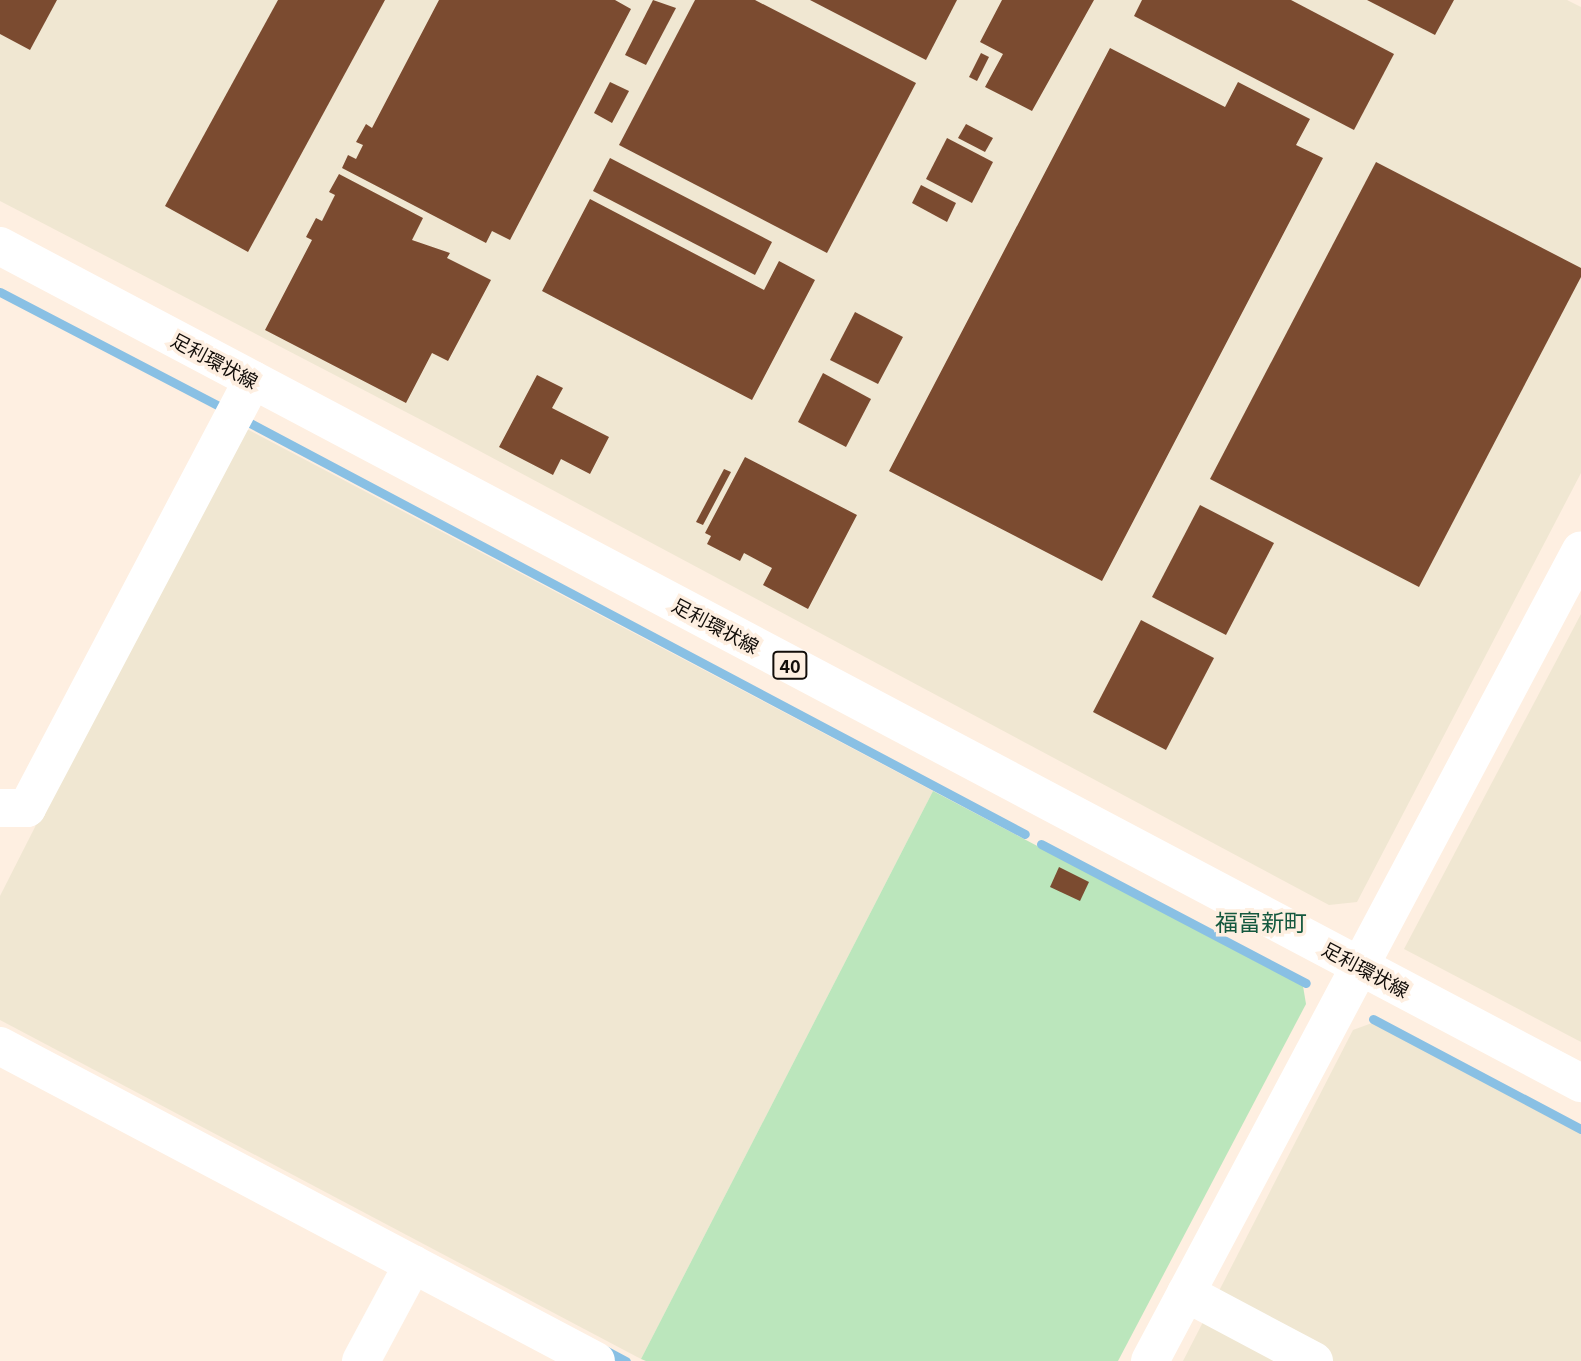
<!DOCTYPE html>
<meta charset="utf-8">
<style>
body{margin:0}
#map{position:relative;width:1581px;height:1361px;overflow:hidden;background:#feefe1;font-family:Georgia,"Noto Sans JP",serif}
div>[style]{position:absolute}
[style*='--x']{left:calc(var(--x)*1px);top:calc(var(--y)*1px);width:calc(var(--w)*1px);rotate:calc(var(--a)*1deg)}
.industrial>*{inset:0;background:#f0e7d2}
.green>*{inset:0;background:#bbe6bc}
.stream>*{height:9px;margin:-4.5px;padding:0 4.5px;transform-origin:4.5px;border-radius:4.5px;background:#89c0e4}
.building>*{inset:0;background:#7b4b30}
.minor>*{height:38px;margin:-19px;padding:0 19px;transform-origin:19px;border-radius:19px;background:#fff}
.major>*{height:38px;margin:-19px;padding:0 19px;transform-origin:19px;border-radius:19px;background:#fff}
span{translate:-50% -50%;white-space:nowrap;text-align:center;line-height:1.15;-webkit-text-stroke:7px #feefe1;paint-order:stroke}
.shield-label span{padding:2px 5px;background:#feefe1;border:2px solid;border-radius:5px;-webkit-text-stroke-width:0}
.shield-label{font-size:18px;color:#130e0a;font-weight:700}
.street-label{font-size:19px;color:#130e0a}
.quarter-label{font-size:23px;color:#14583e}
</style>
<div id="map">
<div class="industrial">
<div style="clip-path:polygon(0 0,1567px 0,1581px 7px,1581px 473px,1357px 902px,1329px 905px,429px 424px,0 201px)"></div>
<div style="clip-path:polygon(243px 427px,933px 791px,641px 1359px,0 1020px,0 896px,237px 429px)"></div>
<div style="clip-path:polygon(1581px 614px,1581px 1042px,1404px 949px)"></div>
<div style="clip-path:polygon(1372px 1023px,1581px 1134px,1581px 1361px,1183px 1361px,1353px 1030px)"></div>
</div>
<div class="green">
<div style="clip-path:polygon(933px 791px,1303px 986px,1306px 1004px,1118px 1361px,646px 1361px,641px 1359px)"></div>
</div>
<div class="stream">
<div style="--x:0;--y:292;--w:245;--a:27.5"></div>
<div style="--x:250;--y:423;--w:877;--a:27.94"></div>
<div style="--x:1041;--y:844;--w:299;--a:27.7"></div>
<div style="--x:1373;--y:1019;--w:235;--a:27.9"></div>
<div style="--x:603;--y:1349;--w:26;--a:28"></div>
</div>
<div class="building">
<div style="clip-path:polygon(0 0,57px 0,30px 50px,0 34px)"></div>
<div style="clip-path:polygon(278px 0,385px 0,248px 252px,165px 206px)"></div>
<div style="clip-path:polygon(439px 0,615px 0,631px 9px,510px 240px,492px 231px,486px 243px,342px 168px,348px 155px,356px 159px,363px 145px,356px 142px,366px 124px,372px 128px)"></div>
<div style="clip-path:polygon(653px 0,676px 8px,646px 65px,625px 55px)"></div>
<div style="clip-path:polygon(695px 0,755px 0,916px 83px,827px 253px,619px 145px)"></div>
<div style="clip-path:polygon(810px 0,957px 0,926px 60px)"></div>
<div style="clip-path:polygon(1002px 0,1094px 0,1032px 111px,985px 87px,1003px 54px,980px 42px)"></div>
<div style="clip-path:polygon(1142px 0,1291px 0,1394px 54px,1354px 130px,1134px 16px)"></div>
<div style="clip-path:polygon(1367px 0,1454px 0,1435px 35px)"></div>
<div style="clip-path:polygon(1110px 48px,1225px 107px,1238px 82px,1310px 119px,1296px 145px,1323px 158px,1102px 581px,889px 471px)"></div>
<div style="clip-path:polygon(981px 53px,989px 57px,977px 81px,969px 77px)"></div>
<div style="clip-path:polygon(610px 82px,629px 91px,612px 123px,594px 113px)"></div>
<div style="clip-path:polygon(966px 124px,993px 138px,985px 152px,958px 138px)"></div>
<div style="clip-path:polygon(947px 138px,993px 162px,972px 203px,926px 179px)"></div>
<div style="clip-path:polygon(610px 158px,772px 242px,755px 275px,593px 191px)"></div>
<div style="clip-path:polygon(1376px 162px,1581px 268px,1581px 277px,1419px 587px,1210px 479px)"></div>
<div style="clip-path:polygon(339px 174px,423px 218px,412px 240px,450px 253px,447px 258px,491px 280px,448px 361px,432px 353px,406px 403px,265px 330px,312px 240px,306px 237px,316px 218px,322px 221px,335px 195px,329px 192px)"></div>
<div style="clip-path:polygon(921px 185px,956px 203px,947px 222px,912px 203px)"></div>
<div style="clip-path:polygon(590px 199px,764px 290px,779px 261px,815px 280px,752px 400px,542px 291px)"></div>
<div style="clip-path:polygon(855px 312px,903px 337px,878px 384px,830px 360px)"></div>
<div style="clip-path:polygon(823px 373px,871px 399px,846px 447px,798px 422px)"></div>
<div style="clip-path:polygon(537px 375px,563px 388px,552px 408px,609px 437px,590px 474px,561px 459px,553px 475px,499px 447px)"></div>
<div style="clip-path:polygon(745px 457px,857px 515px,808px 609px,763px 585px,772px 568px,744px 553px,740px 561px,707px 544px,711px 536px,705px 533px)"></div>
<div style="clip-path:polygon(724px 469px,731px 472px,703px 525px,696px 522px)"></div>
<div style="clip-path:polygon(1200px 505px,1274px 543px,1226px 635px,1152px 597px)"></div>
<div style="clip-path:polygon(1141px 620px,1214px 658px,1166px 750px,1093px 712px)"></div>
<div style="clip-path:polygon(1059px 867px,1089px 882px,1080px 901px,1050px 887px)"></div>
</div>
<div class="minor">
<div style="--x:0;--y:808;--w:27;--a:0"></div>
<div style="--x:27;--y:808;--w:484;--a:-62.2"></div>
<div style="--x:0;--y:1046;--w:674;--a:27.86"></div>
<div style="--x:1186;--y:1293;--w:145;--a:28"></div>
<div style="--x:361;--y:1361;--w:110;--a:-61.8"></div>
<div style="--x:1150;--y:1361;--w:918;--a:-62.01"></div>
</div>
<div class="major">
<div style="--x:0;--y:246;--w:1789;--a:27.9"></div>
</div>
<div class="shield-label">
<span style="left:790px;top:665px">40</span>
</div>
<div class="street-label">
<span style="left:215px;top:360px;rotate:28deg">足利環状線</span>
<span style="left:716px;top:625px;rotate:28deg">足利環状線</span>
<span style="left:1366px;top:969px;rotate:28deg">足利環状線</span>
</div>
<div class="quarter-label">
<span style="left:1261px;top:921px">福富新町</span>
</div>
</div>
